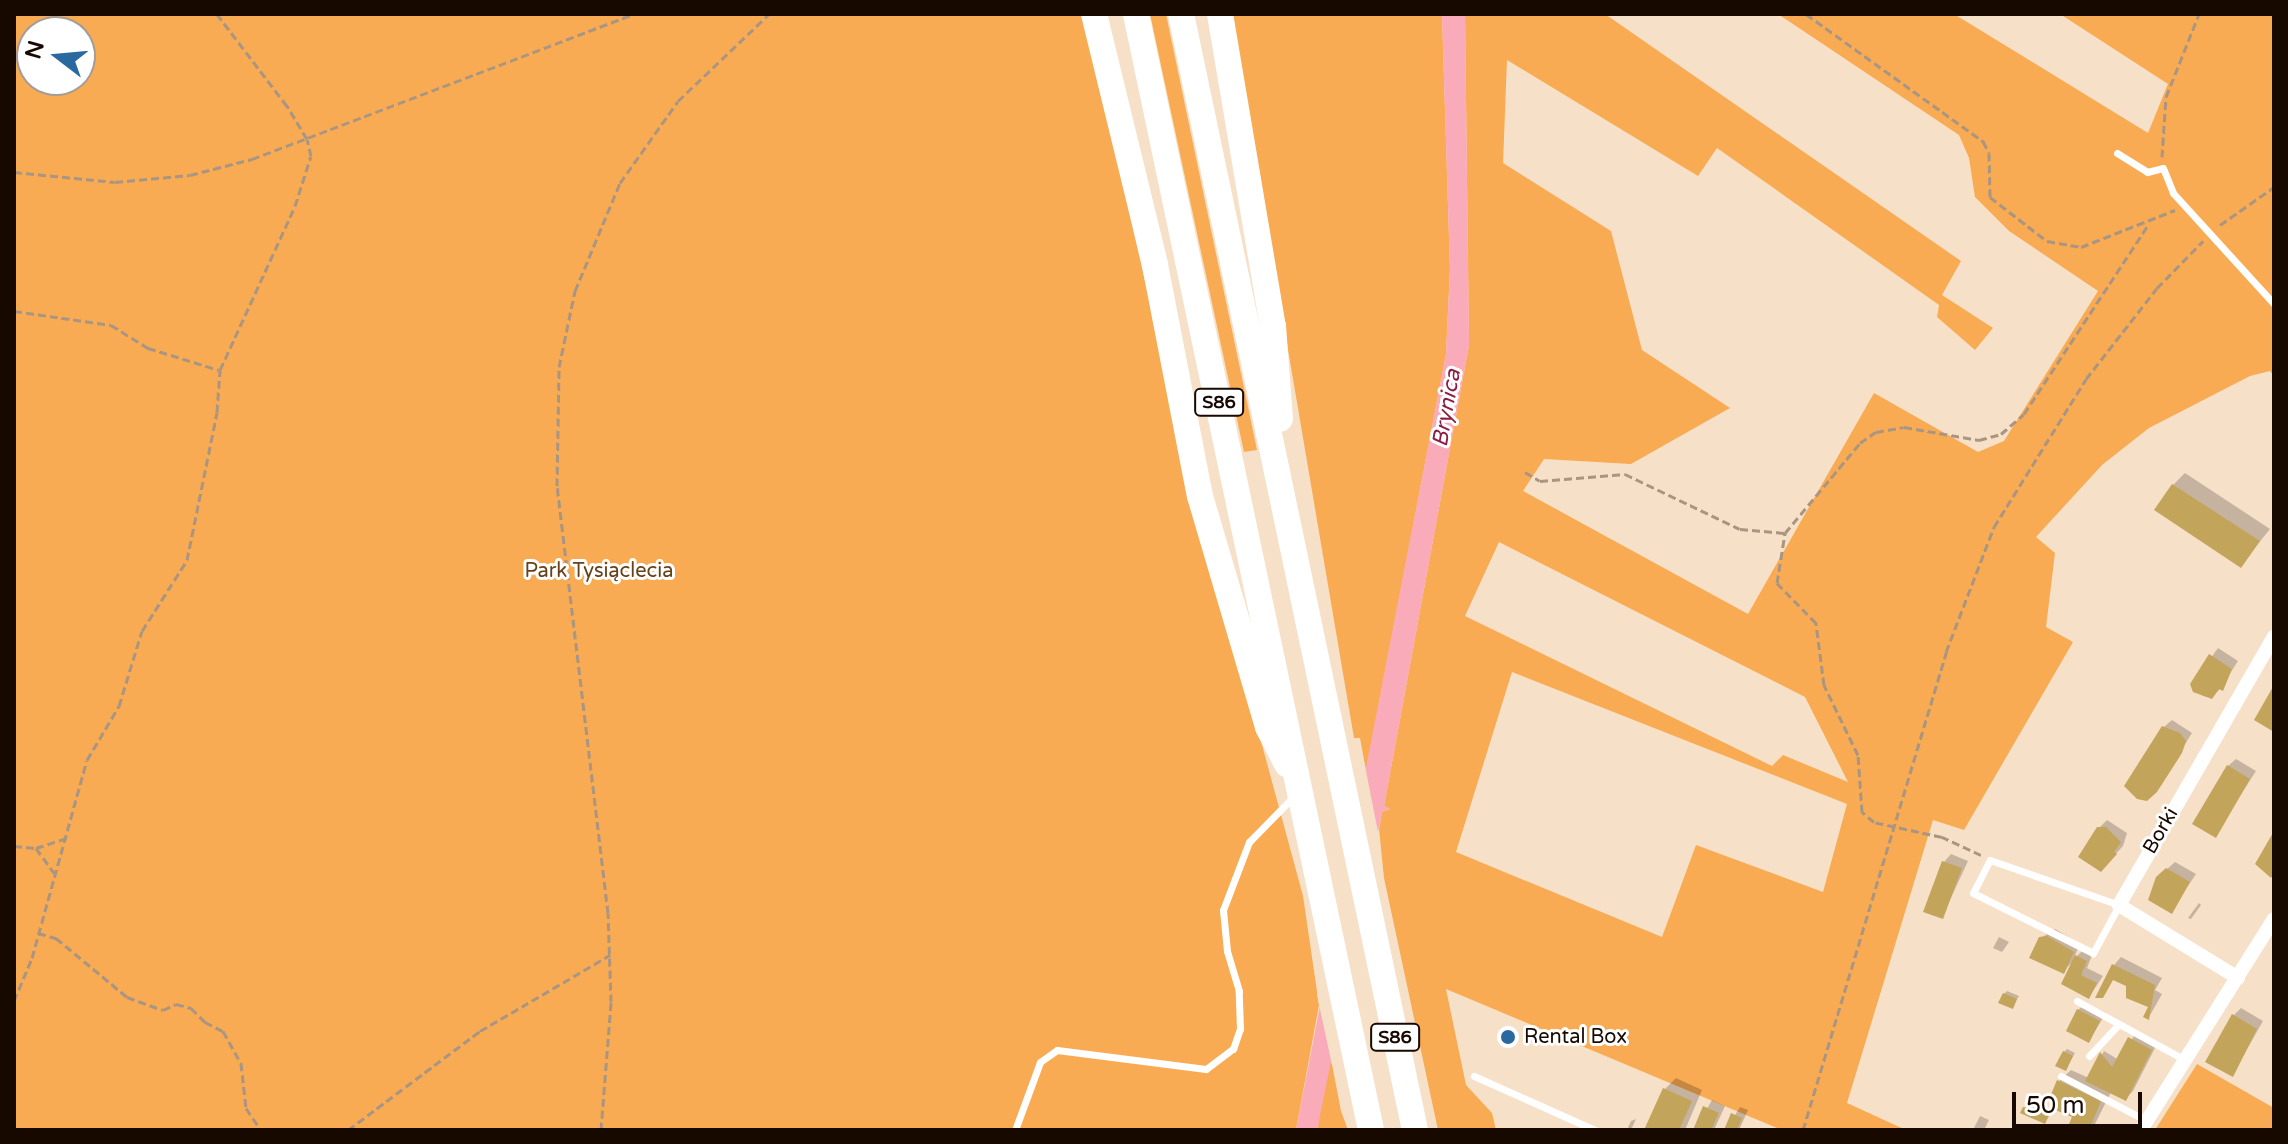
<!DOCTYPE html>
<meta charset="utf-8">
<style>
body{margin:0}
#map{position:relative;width:2288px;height:1144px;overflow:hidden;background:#f7e0c8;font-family:"Varela Round",sans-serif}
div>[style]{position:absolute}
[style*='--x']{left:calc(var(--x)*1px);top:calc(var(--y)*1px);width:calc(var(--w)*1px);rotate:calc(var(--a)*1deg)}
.green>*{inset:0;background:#f8ab52}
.water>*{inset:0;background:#f9abb9}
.pier>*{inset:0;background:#f7e0c8}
.shadow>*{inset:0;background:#0003}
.building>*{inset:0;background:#c2a45a}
.path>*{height:3px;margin-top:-1.5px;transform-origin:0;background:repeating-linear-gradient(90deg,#a99582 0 8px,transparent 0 12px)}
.service>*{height:7px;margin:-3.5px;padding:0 3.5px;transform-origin:3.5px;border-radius:3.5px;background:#fff}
.minor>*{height:14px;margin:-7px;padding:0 7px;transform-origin:7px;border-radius:7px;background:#fff}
.motorway>*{height:26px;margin:-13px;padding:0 13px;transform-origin:13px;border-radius:13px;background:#fff}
.dots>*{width:22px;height:22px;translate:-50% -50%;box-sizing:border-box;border:4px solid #fff;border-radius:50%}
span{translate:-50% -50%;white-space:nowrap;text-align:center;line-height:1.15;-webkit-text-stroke:6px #fff;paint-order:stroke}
.shield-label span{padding:2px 6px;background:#fff;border:2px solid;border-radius:6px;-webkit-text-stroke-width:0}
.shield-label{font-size:18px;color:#180900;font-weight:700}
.park-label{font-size:20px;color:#654219}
.street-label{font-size:20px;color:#180900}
.poi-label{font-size:20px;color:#180900}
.left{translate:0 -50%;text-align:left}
.water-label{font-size:22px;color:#8e1e41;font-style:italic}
.frame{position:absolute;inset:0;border:16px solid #180900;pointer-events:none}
.north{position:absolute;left:16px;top:16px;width:80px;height:80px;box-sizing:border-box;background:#fff;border:2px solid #a39d99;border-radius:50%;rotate:286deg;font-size:22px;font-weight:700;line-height:32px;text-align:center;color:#180900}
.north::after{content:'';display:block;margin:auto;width:28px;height:36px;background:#2969a0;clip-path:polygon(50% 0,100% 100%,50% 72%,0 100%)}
.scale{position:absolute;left:2012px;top:1092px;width:130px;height:36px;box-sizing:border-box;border:4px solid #180900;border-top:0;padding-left:10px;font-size:24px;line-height:28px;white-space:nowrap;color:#180900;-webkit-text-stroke:6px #fff;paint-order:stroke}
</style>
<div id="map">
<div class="green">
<div style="clip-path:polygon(evenodd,14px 14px,1084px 14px,1191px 483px,1303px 896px,1319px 1005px,1296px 1130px,14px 1130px,14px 14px,32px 32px,80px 32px,80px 80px,32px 80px,32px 32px)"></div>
<div style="clip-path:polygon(1150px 14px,1166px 14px,1257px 450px,1244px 452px)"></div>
<div style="clip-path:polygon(1231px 14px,1442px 14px,1450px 269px,1446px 354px,1366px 771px,1360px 738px,1354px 738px)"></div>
<div style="clip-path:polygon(evenodd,1465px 14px,1605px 14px,1961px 261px,1942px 295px,1993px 328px,1975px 350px,1937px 317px,1939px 305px,1717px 148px,1698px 176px,1507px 60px,1503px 163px,1611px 231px,1642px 350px,1730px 408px,1631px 464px,1544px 459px,1523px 491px,1748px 614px,1874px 393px,1978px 452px,2004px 441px,2098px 291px,2009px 231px,1975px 197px,1969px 158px,1959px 135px,1778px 14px,1954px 14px,2148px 133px,2168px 84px,2060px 14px,2274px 14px,2274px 376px,2270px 371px,2250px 376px,2149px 428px,2102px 465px,2036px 537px,2055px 553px,2046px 627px,2073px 642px,1964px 830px,1933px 820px,1847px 1103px,1906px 1130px,1782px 1130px,1446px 989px,1466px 1085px,1492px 1113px,1496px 1130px,1438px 1130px,1384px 878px,1379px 829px,1382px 812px,1390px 809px,1384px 806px,1469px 345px,1465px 14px,1499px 542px,1805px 697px,1848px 782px,1783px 755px,1772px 766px,1465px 616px,1499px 542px,1465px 14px,1512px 672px,1847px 804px,1823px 892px,1696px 845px,1662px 937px,1456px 852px,1512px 672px)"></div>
<div style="clip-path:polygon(1330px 1054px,1341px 1111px,1348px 1130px,1317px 1130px)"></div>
<div style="clip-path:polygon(2197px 1064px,2274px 1108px,2274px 1130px,2155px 1130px)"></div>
</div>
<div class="water">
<div style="clip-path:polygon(1442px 14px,1465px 14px,1469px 345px,1384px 806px,1390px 809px,1382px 812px,1317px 1130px,1296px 1130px,1446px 354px,1450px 269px)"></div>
</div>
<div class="pier">
<div style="clip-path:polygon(1364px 761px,1380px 842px,1332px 1065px,1317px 995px)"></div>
</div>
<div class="shadow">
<div style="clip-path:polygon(2185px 473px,2270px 529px,2241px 565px,2173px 485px)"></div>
<div style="clip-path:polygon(2218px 648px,2238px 661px,2220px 689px,2212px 697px,2203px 696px,2192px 684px)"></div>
<div style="clip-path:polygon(2172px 720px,2192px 733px,2156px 791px,2164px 727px)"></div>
<div style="clip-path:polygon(2236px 759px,2256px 771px,2215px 835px,2228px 766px)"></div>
<div style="clip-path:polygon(2107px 820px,2127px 833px,2123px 846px,2101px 870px,2099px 828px)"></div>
<div style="clip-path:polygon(1951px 854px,1968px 861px,1942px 917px,1944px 862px)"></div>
<div style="clip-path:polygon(2175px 862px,2196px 874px,2171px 911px,2166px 870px)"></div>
<div style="clip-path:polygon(2199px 903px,2201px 905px,2191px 919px,2188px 918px)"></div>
<div style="clip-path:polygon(2055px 929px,2080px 944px,2073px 960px,2084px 949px,2093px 953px,2087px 968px,2103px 976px,2089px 997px,2074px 960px,2064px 971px,2041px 938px)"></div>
<div style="clip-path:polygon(1999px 937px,2009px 942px,2002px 952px,1993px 948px)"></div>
<div style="clip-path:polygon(2121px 957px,2162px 978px,2155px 990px,2162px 994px,2149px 1017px,2150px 1006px,2114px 965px)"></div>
<div style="clip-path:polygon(2007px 991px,2019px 996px,2012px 1007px,2004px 994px)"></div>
<div style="clip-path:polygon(2086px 1003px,2106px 1013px,2089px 1041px,2078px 1010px)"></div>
<div style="clip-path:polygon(2241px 1008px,2263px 1021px,2233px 1074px,2233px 1016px)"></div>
<div style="clip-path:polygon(2137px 1031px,2158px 1042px,2133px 1091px,2126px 1098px,2111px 1092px,2092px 1130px,2077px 1130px,2059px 1081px,2071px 1070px,2089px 1078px,2104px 1051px,2119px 1060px)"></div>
<div style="clip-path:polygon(2067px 1049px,2075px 1053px,2068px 1065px,2064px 1052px)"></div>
<div style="clip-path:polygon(1676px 1078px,1702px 1090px,1685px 1130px,1646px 1130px,1665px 1089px)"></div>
<div style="clip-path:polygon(1712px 1100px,1725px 1106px,1714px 1130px,1695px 1130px)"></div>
<div style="clip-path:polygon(2028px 1105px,2051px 1112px,2048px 1118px,2045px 1122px,2024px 1108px)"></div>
<div style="clip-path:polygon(1740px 1107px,1748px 1110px,1739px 1130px,1726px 1130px)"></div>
<div style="clip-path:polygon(1980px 1116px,1989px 1120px,1984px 1130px,1974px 1128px)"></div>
<div style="clip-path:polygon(1636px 1119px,1631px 1130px,1627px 1130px,1631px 1121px)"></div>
</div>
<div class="building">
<div style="clip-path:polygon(2172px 484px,2260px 541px,2241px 568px,2154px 510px)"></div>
<div style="clip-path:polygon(2209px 654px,2232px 669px,2223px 691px,2219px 689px,2212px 699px,2193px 692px,2190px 684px)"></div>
<div style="clip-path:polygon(2274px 685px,2274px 732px,2254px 720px)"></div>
<div style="clip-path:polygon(2162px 726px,2180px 733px,2186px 741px,2182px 753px,2157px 792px,2147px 801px,2137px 799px,2124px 786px)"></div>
<div style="clip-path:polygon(2227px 765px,2250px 779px,2216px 838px,2192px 824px)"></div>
<div style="clip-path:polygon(2097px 827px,2106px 827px,2121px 842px,2114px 852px,2117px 854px,2101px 872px,2078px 857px)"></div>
<div style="clip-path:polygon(2274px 831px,2274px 873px,2271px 878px,2255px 864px)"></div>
<div style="clip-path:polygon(1942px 861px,1962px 868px,1943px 919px,1923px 912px)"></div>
<div style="clip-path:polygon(2166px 868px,2190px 882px,2172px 914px,2148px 900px,2156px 877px)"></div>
<div style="clip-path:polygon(2047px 936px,2074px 952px,2064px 974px,2029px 958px,2039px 937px)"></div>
<div style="clip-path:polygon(2075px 955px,2087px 961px,2081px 975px,2097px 983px,2089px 999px,2061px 984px)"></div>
<div style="clip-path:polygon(2112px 964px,2155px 985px,2149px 1020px,2143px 1017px,2148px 1007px,2126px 998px,2126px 986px,2113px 980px,2103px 998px,2095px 998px)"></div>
<div style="clip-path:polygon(2003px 993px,2017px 999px,2013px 1009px,1998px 1003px)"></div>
<div style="clip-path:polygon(2077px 1009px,2100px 1021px,2089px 1043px,2066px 1031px)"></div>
<div style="clip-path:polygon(2232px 1014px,2257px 1029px,2233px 1077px,2205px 1062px)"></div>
<div style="clip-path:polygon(2128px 1037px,2152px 1050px,2126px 1101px,2085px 1081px,2100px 1052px,2112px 1067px)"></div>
<div style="clip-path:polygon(2063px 1051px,2073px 1056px,2066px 1071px,2055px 1066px)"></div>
<div style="clip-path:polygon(2057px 1080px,2101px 1101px,2089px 1130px,2069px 1124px,2072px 1117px,2053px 1109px,2056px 1100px,2050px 1097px)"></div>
<div style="clip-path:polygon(1663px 1088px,1692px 1101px,1679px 1130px,1644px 1130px)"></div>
<div style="clip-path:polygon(1703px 1106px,1719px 1113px,1711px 1130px,1693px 1130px)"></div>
<div style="clip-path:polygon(2023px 1107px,2049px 1115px,2045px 1124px,2020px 1113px)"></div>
<div style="clip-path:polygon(1731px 1113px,1742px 1118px,1737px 1130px,1724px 1130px)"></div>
</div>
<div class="path">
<div style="--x:1806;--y:14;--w:218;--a:35.7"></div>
<div style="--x:1983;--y:141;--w:13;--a:63"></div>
<div style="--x:1989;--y:153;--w:44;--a:88.7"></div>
<div style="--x:1990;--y:197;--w:72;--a:37.7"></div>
<div style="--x:2047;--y:241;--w:35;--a:10"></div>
<div style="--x:2081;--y:247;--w:101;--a:-21.5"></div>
<div style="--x:2162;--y:157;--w:60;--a:-86.2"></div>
<div style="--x:2166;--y:97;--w:89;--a:-68.3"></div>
<div style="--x:14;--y:172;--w:101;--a:5.7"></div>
<div style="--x:115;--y:182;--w:75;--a:-5.3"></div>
<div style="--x:190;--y:175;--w:64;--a:-14.5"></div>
<div style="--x:252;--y:159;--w:409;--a:-20.8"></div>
<div style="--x:2220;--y:225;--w:66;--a:-35.1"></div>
<div style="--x:14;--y:311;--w:98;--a:8.2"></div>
<div style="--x:111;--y:325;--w:44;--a:31.9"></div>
<div style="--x:148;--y:348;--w:74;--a:17.2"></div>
<div style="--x:1525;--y:472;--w:17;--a:31"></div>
<div style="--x:1540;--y:481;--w:85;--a:-4.7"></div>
<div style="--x:1625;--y:474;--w:127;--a:25.6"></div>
<div style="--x:1740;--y:529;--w:45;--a:5.1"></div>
<div style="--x:14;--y:846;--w:22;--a:5"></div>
<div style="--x:36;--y:848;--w:32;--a:-18"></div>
<div style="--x:36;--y:848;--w:31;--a:54"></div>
<div style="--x:1981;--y:855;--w:43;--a:-155.2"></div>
<div style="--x:1942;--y:837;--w:70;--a:-167.6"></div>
<div style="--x:1874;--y:822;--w:16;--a:-140"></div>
<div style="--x:1862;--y:812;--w:57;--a:-94"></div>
<div style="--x:1858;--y:755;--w:78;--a:-115.9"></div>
<div style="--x:1824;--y:685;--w:63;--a:-97.4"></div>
<div style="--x:1816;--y:623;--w:56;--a:-134.3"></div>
<div style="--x:1777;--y:583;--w:51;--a:-80.9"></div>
<div style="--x:1785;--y:533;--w:117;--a:-50.2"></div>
<div style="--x:1860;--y:443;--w:19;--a:-35"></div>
<div style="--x:1876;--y:432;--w:28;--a:-10"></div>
<div style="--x:1904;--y:427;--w:76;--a:9.8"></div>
<div style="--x:1979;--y:440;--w:23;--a:-15"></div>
<div style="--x:2001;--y:434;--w:30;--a:-41"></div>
<div style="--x:2024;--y:414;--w:227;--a:-56.7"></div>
<div style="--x:38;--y:933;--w:19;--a:16"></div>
<div style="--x:56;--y:938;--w:92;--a:39.7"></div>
<div style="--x:127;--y:997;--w:38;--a:20"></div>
<div style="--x:163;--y:1010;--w:14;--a:-25"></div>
<div style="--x:176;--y:1004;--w:16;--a:15"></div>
<div style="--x:191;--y:1008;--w:20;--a:45"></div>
<div style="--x:205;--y:1022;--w:20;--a:27"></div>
<div style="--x:223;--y:1031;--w:37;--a:61"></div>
<div style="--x:241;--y:1063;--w:45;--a:83.7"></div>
<div style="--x:246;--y:1108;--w:27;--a:56"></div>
<div style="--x:14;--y:1001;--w:47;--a:-67.3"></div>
<div style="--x:32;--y:958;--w:205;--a:-74.5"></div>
<div style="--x:87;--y:760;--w:63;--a:-59.3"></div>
<div style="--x:119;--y:706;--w:78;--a:-73"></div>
<div style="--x:142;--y:631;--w:84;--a:-57.6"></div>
<div style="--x:187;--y:560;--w:151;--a:-78.5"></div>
<div style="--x:217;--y:412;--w:42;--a:-85.9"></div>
<div style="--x:220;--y:370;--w:180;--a:-65.4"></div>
<div style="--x:295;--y:206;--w:52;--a:-72.3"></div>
<div style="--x:311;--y:156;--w:17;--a:-103"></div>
<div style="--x:307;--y:139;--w:39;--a:-121"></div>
<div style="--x:287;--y:106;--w:116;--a:-127.3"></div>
<div style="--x:348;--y:1130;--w:165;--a:-36.9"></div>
<div style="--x:480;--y:1031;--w:151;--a:-30.3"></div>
<div style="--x:601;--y:1130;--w:128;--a:-85.5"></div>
<div style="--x:611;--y:1002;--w:89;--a:-91.9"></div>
<div style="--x:608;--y:913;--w:430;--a:-96.8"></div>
<div style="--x:557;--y:486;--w:119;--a:-89"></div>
<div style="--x:559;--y:367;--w:78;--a:-78.1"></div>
<div style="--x:575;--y:291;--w:117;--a:-67.4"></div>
<div style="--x:620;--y:183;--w:100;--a:-54.7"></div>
<div style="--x:678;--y:101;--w:126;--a:-43.7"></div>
<div style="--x:1803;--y:1130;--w:499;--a:-73.3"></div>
<div style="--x:1946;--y:652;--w:134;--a:-69"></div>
<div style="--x:1994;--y:527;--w:174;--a:-58.1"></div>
<div style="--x:2086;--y:379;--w:115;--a:-52"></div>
<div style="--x:2157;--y:288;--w:66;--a:-45.6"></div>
</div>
<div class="service">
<div style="--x:2117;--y:153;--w:36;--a:32"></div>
<div style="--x:2147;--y:172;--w:16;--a:-14"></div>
<div style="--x:2163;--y:168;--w:27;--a:68"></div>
<div style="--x:2173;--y:193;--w:150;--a:47.7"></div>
<div style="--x:1990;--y:860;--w:137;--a:19.2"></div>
<div style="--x:2119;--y:905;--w:55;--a:118.4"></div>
<div style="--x:2093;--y:953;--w:134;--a:-153.4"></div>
<div style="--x:1973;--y:893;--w:37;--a:-63"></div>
<div style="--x:2077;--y:1001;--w:123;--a:28.6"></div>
<div style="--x:2089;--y:1056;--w:44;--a:-46.8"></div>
<div style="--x:1474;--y:1076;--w:133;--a:24.1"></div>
<div style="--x:2061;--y:1076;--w:97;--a:27.6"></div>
<div style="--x:1015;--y:1130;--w:72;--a:-69.8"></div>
<div style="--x:1040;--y:1062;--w:21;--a:-35"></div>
<div style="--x:1057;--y:1050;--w:150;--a:7.3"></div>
<div style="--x:1206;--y:1069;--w:34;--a:-37"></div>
<div style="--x:1233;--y:1049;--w:21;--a:-71"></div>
<div style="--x:1240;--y:1029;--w:38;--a:-92"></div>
<div style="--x:1239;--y:991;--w:42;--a:-106.7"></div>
<div style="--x:1227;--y:951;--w:41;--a:-95.6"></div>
<div style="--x:1223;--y:910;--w:73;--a:-69.1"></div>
<div style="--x:1249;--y:842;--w:64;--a:-45.6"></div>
</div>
<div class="minor">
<div style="--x:2238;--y:978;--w:140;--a:-148.5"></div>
<div style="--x:2119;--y:905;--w:310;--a:-60"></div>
<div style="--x:2141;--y:1130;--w:249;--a:-57.8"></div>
</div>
<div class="motorway">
<div style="--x:1094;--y:14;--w:258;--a:76.3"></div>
<div style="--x:1155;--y:265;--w:235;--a:79"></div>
<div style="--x:1200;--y:496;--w:241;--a:73.6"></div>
<div style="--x:1268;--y:727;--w:42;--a:62.8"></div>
<div style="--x:1136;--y:14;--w:1140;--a:78.11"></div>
<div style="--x:1181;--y:14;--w:1140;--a:78.16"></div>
<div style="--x:1220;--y:14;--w:316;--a:80.4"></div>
<div style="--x:1273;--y:326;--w:93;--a:85.7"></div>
</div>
<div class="dots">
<div style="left:1508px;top:1037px;background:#2969a0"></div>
</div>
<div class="shield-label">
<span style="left:1219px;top:402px">S86</span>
<span style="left:1395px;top:1037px">S86</span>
</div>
<div class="park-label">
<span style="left:599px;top:571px">Park Tysiąclecia</span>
</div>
<div class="street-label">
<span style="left:2161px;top:831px;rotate:-60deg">Borki</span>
</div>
<div class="poi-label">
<span class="left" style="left:1524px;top:1037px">Rental Box</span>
</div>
<div class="water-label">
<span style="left:1447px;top:408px;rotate:-80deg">Brynica</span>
</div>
<div class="frame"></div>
<div class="north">N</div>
<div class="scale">50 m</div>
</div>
